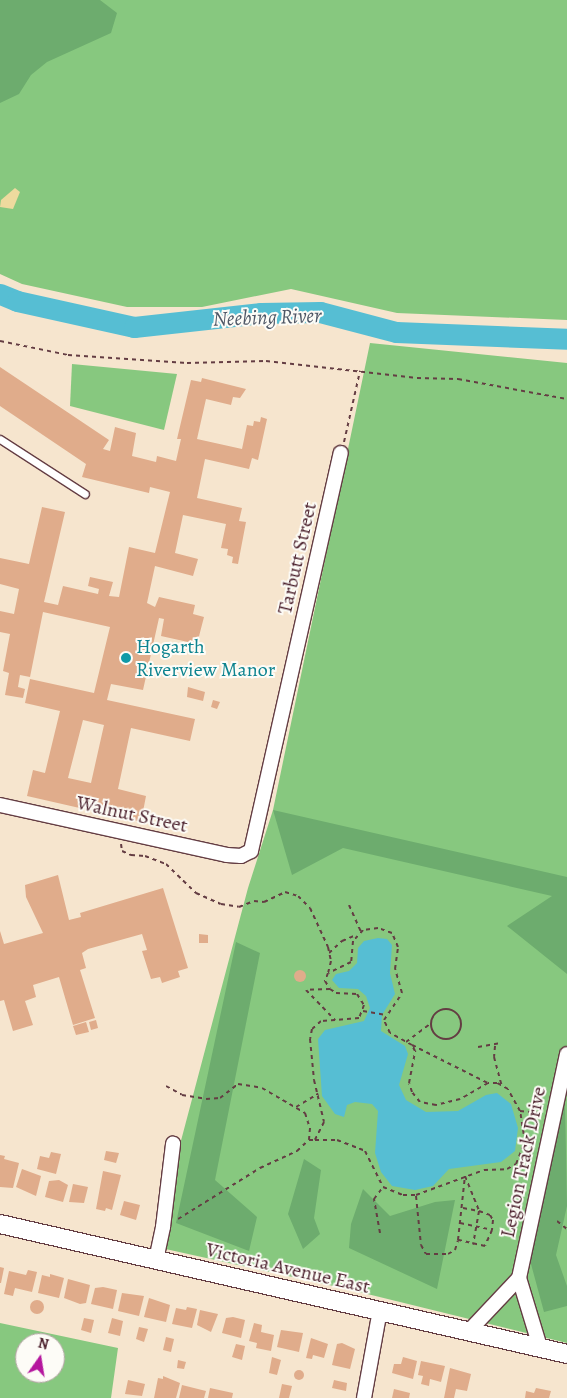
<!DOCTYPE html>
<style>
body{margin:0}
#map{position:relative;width:567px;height:1398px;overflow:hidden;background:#f6e5ce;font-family:Alegreya,serif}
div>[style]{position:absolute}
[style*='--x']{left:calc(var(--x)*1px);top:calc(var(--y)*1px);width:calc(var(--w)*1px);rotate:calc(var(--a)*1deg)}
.green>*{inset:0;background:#87c87f}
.forest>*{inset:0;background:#6dac6e}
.sand>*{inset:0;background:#eeda9e}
.water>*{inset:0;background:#56bed3}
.river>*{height:21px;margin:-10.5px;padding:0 10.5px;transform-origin:10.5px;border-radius:10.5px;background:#56bed3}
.building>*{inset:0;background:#e0ac8b}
.round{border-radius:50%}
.path>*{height:2px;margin-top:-1px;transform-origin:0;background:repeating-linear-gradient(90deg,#643d43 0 4px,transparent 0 8px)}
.path>.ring{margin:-1px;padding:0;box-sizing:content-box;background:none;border:2px solid #643d43;border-radius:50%}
.roads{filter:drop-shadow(1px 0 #643d43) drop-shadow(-1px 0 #643d43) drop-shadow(0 1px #643d43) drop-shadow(0 -1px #643d43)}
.service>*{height:7px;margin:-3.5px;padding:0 3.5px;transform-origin:3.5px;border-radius:3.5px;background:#fff}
.minor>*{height:14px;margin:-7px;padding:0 7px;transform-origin:7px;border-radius:7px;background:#fff}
.tertiary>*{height:18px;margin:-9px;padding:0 9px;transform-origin:9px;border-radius:9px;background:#fff}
.dots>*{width:14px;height:14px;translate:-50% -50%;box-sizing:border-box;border:2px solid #fdfcf7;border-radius:50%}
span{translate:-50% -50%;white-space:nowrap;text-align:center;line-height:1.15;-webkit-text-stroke:4px #fdfcf7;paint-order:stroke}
.street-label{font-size:20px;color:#4a1f2b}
.culture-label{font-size:20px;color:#0d838f}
.left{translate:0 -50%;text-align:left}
.water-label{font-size:21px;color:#4e5766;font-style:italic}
.north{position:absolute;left:15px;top:1333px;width:50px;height:50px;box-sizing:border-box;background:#fdfcf7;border:1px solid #b5a4a5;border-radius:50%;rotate:13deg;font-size:14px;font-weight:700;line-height:20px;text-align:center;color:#4a1f2b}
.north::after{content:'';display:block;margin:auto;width:18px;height:22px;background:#b5179e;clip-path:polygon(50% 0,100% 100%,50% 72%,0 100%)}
</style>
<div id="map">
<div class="green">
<div style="clip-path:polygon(0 0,567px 0,567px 320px,397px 313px,291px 289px,202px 307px,127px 307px,22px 284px,0 274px)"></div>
<div style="clip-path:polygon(370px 343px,567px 363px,567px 1343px,347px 1289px,161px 1248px,178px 1152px,248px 888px,273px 810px)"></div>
<div style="clip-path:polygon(72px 364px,177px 374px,164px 430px,70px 406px)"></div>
<div style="clip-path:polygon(evenodd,0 1323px,118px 1348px,111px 1398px,0 1398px,0 1323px,25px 1343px,55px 1343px,55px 1373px,25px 1373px,25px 1343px)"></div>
</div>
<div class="forest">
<div style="clip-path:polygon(0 0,100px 0,117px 13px,111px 33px,47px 62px,31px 75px,19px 94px,0 103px)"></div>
<div style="clip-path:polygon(273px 810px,567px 877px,567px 974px,507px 926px,552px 896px,343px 848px,292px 875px)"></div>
<div style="clip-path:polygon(236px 942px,260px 953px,215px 1180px,257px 1217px,249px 1251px,176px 1223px)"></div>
<div style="clip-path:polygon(565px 1099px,567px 1206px,556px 1255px,567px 1286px,567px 1306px,544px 1312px,528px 1253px)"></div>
<div style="clip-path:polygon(304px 1159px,321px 1170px,314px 1218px,320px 1234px,303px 1249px,288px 1214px)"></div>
<div style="clip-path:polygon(363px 1189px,390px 1216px,435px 1202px,455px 1200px,437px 1289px,349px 1248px,351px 1224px)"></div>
</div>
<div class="sand">
<div style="clip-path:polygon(15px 188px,20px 192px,13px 209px,0 207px,1px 200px)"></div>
</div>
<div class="water">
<div style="clip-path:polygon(378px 938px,387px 939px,392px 945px,390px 973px,395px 994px,382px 1015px,381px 1031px,405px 1046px,408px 1054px,399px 1085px,406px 1100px,426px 1112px,458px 1111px,486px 1095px,497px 1093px,511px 1104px,518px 1128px,515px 1151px,501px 1162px,449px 1169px,433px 1186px,415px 1190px,392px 1186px,381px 1172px,375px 1153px,378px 1111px,372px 1104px,355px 1102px,347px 1105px,344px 1117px,335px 1114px,322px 1096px,318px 1039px,325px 1030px,364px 1021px,370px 1008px,366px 996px,358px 989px,339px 988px,332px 980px,336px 974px,349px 971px,357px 963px,358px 948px,364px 941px)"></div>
</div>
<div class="river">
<div style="--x:0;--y:294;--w:18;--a:22"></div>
<div style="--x:17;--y:301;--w:120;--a:12.5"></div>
<div style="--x:134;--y:327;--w:128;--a:-6.3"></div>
<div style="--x:261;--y:313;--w:59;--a:-1"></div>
<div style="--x:320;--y:312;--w:79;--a:14.7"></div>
<div style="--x:396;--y:332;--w:171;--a:2.3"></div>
</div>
<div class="building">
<div style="clip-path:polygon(evenodd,0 367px,109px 440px,103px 449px,110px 451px,115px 427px,136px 433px,132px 456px,156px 462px,157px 456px,176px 461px,181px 439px,177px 439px,191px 380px,201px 382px,202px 378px,246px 389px,240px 398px,233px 397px,231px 405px,206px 399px,197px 439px,242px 449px,247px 425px,253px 426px,254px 421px,260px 422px,261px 417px,267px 419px,258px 460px,252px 458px,249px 469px,205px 459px,197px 498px,242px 508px,239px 521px,246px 522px,238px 564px,232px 563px,233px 557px,227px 555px,228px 549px,221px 548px,226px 524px,183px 515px,175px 553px,198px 559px,193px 576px,155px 566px,147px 603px,155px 607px,159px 597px,195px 605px,193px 614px,204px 617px,197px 644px,161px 636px,164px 619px,159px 618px,143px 690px,111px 684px,107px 700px,195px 719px,190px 741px,131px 728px,118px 789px,146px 796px,141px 822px,27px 796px,33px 770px,45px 773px,60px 711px,25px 703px,30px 679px,94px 693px,110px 627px,43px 612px,30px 677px,20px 675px,18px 687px,25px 689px,23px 698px,5px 695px,9px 673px,3px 671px,10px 634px,0 632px,0 611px,14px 614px,19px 589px,0 584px,0 558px,29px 564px,42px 507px,65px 512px,44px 602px,58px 605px,63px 586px,98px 594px,99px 589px,88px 586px,90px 577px,113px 582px,109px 596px,119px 597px,129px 547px,155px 553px,170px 492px,150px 487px,149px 493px,82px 477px,86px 464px,0 406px,0 367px,83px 720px,104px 725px,91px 783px,68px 778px,83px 720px)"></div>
<div style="clip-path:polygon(188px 687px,205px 692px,203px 701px,187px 697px)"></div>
<div style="clip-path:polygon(213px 700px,220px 702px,217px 709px,211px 707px)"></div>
<div style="clip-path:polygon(58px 875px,69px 920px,81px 917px,80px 913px,163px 888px,188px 968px,178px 971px,180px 977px,162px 983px,160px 977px,151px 979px,142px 951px,147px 950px,142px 934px,88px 949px,82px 953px,86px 968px,80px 970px,95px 1018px,73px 1025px,59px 977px,33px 985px,36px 997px,25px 1001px,33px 1025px,13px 1031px,4px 1000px,0 1001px,0 931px,4px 944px,43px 933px,26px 897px,25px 885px)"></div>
<div style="clip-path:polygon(199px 934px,208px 935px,208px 943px,199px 943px)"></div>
<div class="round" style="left:294px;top:970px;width:12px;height:12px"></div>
<div style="clip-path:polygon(96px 1020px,98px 1028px,91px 1030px,89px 1022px)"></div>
<div style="clip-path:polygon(86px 1022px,89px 1032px,76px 1035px,73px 1026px)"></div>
<div style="clip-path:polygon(106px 1151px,119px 1153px,116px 1163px,104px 1160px)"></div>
<div style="clip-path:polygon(51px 1152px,61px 1154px,56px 1174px,37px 1169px,40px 1156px,49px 1158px)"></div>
<div style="clip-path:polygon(0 1155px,5px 1156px,4px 1159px,19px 1163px,13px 1188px,0 1187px)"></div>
<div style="clip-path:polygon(22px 1169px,41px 1176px,36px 1196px,16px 1187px)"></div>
<div style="clip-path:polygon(103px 1171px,121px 1175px,112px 1210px,106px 1208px,105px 1211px,96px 1209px)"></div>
<div style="clip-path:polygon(59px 1180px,68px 1185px,63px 1202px,45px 1197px,49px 1181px)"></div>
<div style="clip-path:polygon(73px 1184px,88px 1187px,84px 1203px,69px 1202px)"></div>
<div style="clip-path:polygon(124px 1201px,140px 1205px,136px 1220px,120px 1215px)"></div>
<div style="clip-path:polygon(0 1267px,4px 1268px,1px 1283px,0 1283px)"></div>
<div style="clip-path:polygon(28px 1270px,37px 1272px,32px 1292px,15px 1288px,13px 1296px,4px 1294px,9px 1271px,26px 1275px)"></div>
<div style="clip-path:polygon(50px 1274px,64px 1278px,59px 1298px,38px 1293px,42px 1275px,50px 1277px)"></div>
<div style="clip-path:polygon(68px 1279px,90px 1285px,86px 1303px,80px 1304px,64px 1298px)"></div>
<div style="clip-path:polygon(103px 1287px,117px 1290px,113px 1309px,91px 1304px,95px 1288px)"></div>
<div style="clip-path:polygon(122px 1293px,144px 1296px,139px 1316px,118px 1311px)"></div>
<div style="clip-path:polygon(149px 1298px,170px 1305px,166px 1322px,144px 1317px)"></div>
<div class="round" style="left:30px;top:1300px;width:14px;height:14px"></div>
<div style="clip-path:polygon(187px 1307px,197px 1309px,192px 1328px,172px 1324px,176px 1308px,186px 1310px)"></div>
<div style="clip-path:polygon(200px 1310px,218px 1314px,211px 1332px,197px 1325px)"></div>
<div style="clip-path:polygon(233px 1317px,245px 1320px,241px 1338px,222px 1333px,226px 1318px)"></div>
<div style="clip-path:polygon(84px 1318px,94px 1320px,91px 1333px,81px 1330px)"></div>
<div style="clip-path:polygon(112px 1318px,123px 1321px,120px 1336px,108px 1333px)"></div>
<div style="clip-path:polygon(254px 1323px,262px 1325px,261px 1332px,274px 1335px,271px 1351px,256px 1348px,257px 1343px,249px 1341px)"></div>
<div style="clip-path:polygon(139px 1327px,148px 1329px,144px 1342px,136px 1339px)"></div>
<div style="clip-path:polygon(281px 1330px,303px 1333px,299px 1352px,277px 1347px)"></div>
<div style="clip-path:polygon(166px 1337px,174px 1339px,171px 1352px,163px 1350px)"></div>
<div style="clip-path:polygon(311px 1338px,328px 1344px,324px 1358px,313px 1355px,312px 1359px,306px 1358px)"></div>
<div style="clip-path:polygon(342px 1343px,355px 1349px,350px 1369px,332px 1365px,337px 1344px)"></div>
<div style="clip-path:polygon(236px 1344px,245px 1346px,242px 1360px,232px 1357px)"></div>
<div style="clip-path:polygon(272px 1357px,281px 1360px,277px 1375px,269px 1373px)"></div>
<div style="clip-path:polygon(403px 1357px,417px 1361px,413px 1379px,392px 1373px,394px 1364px,401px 1364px)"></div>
<div style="clip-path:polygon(178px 1360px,186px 1362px,184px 1369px,177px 1368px)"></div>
<div style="clip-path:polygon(421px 1361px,445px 1366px,441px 1382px,430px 1379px,429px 1386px,421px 1384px,423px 1376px,418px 1375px)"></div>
<div style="clip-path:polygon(450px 1368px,471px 1374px,467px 1391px,456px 1389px,454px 1398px,444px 1398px)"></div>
<div class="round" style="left:294px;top:1370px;width:10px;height:10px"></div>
<div style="clip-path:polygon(163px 1376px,180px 1383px,176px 1398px,154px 1398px,158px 1378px,163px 1379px)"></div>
<div style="clip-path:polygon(128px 1380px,145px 1384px,142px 1396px,125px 1394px)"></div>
<div style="clip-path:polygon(334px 1380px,347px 1383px,346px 1391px,332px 1388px)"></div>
<div style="clip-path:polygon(282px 1384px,292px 1386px,289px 1398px,279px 1398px)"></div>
<div style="clip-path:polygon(182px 1385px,206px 1391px,204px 1398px,179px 1398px)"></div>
<div style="clip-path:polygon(210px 1388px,233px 1393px,232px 1398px,208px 1398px)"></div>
<div style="clip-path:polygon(536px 1388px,551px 1391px,549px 1398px,525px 1398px,526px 1391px,534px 1393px)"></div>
<div style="clip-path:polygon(394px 1389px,410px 1393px,409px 1398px,392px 1398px)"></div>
</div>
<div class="path">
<div style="--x:0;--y:341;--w:69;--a:11.6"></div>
<div style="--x:68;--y:355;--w:119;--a:3.8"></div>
<div style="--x:187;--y:363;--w:79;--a:-1.5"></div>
<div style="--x:266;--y:361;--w:152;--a:6.4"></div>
<div style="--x:417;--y:378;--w:41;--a:1.4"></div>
<div style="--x:458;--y:379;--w:111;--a:10.4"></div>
<div style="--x:344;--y:442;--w:73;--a:-77.3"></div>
<div style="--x:121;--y:844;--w:7;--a:82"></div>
<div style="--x:122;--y:851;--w:10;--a:24"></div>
<div style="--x:131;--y:855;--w:14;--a:4"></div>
<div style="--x:145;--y:856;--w:22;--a:21"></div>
<div style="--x:166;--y:864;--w:42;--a:44"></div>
<div style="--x:196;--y:893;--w:27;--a:24"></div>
<div style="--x:221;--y:904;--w:18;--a:9"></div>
<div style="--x:239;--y:907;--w:16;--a:-22"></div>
<div style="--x:254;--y:901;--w:10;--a:6"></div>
<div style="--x:264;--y:902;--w:23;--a:-25"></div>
<div style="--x:285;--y:892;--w:14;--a:17"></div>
<div style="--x:298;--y:896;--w:17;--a:45"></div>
<div style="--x:310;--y:908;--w:43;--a:65.2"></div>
<div style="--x:328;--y:947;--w:14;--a:78"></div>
<div style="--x:331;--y:961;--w:12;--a:104"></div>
<div style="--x:349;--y:905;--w:30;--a:66"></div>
<div style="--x:329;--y:953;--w:18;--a:-43"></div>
<div style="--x:342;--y:941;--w:15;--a:-23"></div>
<div style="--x:330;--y:989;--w:7;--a:34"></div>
<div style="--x:336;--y:993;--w:21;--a:3"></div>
<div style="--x:357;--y:994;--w:13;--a:58"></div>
<div style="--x:364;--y:1005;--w:14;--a:111"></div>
<div style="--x:359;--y:1018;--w:24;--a:175"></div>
<div class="ring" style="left:431px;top:1009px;width:28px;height:28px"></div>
<div style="--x:363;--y:1011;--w:22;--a:10"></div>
<div style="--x:406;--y:1042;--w:30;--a:-37"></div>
<div style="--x:412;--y:1045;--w:85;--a:26.6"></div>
<div style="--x:495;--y:1046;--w:11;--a:95"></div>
<div style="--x:494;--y:1057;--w:30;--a:75"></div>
<div style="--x:478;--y:1047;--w:23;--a:-10"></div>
<div style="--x:166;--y:1086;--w:18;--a:29"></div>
<div style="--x:182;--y:1095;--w:24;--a:9"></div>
<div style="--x:206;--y:1099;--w:14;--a:-4"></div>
<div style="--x:220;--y:1098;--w:23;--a:-38"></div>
<div style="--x:238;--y:1084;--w:24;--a:9"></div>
<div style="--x:262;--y:1088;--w:50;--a:30.2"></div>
<div style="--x:305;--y:1113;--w:16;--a:72"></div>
<div style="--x:310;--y:1128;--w:12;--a:95"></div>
<div style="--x:296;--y:1107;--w:26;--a:-31"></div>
<div style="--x:520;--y:1111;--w:25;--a:-119"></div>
<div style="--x:508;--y:1089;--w:13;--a:-151"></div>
<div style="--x:497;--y:1083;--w:9;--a:180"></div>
<div style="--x:488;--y:1083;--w:32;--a:150"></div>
<div style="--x:460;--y:1099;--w:25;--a:166"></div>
<div style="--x:436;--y:1105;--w:16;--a:-169"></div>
<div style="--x:420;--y:1102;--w:13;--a:-129"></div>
<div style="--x:412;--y:1092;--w:9;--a:-108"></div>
<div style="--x:409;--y:1083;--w:33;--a:-79"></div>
<div style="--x:415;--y:1051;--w:7;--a:-117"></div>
<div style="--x:412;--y:1045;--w:25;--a:-151"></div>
<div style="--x:390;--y:1033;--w:14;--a:-115"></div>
<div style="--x:384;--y:1020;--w:32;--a:-56"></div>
<div style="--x:402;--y:993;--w:25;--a:-106"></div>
<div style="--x:395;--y:969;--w:22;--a:-82"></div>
<div style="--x:398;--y:947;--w:15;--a:-113"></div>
<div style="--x:392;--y:933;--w:15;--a:-160"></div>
<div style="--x:378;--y:928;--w:15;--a:172"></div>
<div style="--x:363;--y:930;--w:15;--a:132"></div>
<div style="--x:353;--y:941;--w:21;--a:95"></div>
<div style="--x:351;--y:962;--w:25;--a:154"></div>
<div style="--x:328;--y:973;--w:9;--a:111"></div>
<div style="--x:325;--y:981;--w:9;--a:58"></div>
<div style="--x:330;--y:989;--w:24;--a:178"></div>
<div style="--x:306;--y:990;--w:42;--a:46"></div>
<div style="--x:335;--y:1020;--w:14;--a:176"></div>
<div style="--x:321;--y:1021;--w:12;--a:138"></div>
<div style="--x:312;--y:1029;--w:10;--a:101"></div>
<div style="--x:310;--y:1039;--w:41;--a:84.4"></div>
<div style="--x:314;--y:1080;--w:43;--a:76.6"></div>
<div style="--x:324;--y:1122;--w:20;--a:117"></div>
<div style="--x:315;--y:1140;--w:22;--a:0"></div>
<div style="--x:337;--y:1140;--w:30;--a:21"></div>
<div style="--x:365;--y:1151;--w:40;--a:63.4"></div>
<div style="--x:383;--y:1187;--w:22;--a:22"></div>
<div style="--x:403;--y:1195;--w:13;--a:0"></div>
<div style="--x:416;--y:1195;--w:72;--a:-20.2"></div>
<div style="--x:484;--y:1170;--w:23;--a:-2"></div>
<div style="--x:507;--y:1169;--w:10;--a:-29"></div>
<div style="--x:516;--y:1164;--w:24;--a:-68"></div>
<div style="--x:525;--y:1142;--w:31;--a:-99"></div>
<div style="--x:520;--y:1111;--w:20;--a:6"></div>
<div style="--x:416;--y:1196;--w:49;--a:84.2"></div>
<div style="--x:421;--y:1245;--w:10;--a:61"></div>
<div style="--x:426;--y:1254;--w:22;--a:0"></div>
<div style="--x:448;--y:1254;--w:8;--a:-30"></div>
<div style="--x:455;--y:1250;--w:10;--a:-73"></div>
<div style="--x:458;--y:1240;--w:64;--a:-83.8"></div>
<div style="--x:465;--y:1176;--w:38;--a:68"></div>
<div style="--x:479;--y:1211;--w:12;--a:20"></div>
<div style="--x:490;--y:1215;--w:6;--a:59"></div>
<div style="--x:493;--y:1220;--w:10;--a:96"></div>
<div style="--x:492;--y:1230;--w:17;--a:114"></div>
<div style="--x:485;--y:1246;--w:28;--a:-167"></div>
<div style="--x:463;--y:1208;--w:16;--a:11"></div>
<div style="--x:479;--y:1211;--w:34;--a:100"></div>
<div style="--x:178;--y:1219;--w:97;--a:-31.9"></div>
<div style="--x:260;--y:1168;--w:41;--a:-24.7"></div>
<div style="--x:297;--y:1151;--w:16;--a:-43"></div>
<div style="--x:309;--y:1140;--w:6;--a:0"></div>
<div style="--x:557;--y:1221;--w:13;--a:39"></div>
<div style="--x:460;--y:1223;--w:33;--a:12"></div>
<div style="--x:380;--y:1233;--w:35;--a:-100"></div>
<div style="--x:374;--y:1199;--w:15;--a:-53"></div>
</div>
<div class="roads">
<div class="service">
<div style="--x:0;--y:439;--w:101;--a:32.9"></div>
</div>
<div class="minor">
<div style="--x:0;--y:805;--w:232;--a:12.4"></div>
<div style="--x:227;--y:855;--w:14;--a:4"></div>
<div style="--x:241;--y:856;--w:11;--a:-27"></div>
<div style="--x:251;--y:851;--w:408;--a:-77.3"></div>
<div style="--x:156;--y:1260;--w:34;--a:-78"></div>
<div style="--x:163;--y:1227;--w:84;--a:-83.1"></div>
<div style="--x:470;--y:1330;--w:71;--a:-46.7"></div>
<div style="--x:540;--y:1347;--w:72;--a:-106.9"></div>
<div style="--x:519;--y:1278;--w:229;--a:-77.9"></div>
<div style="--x:364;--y:1398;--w:89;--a:-79.7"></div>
</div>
<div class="tertiary">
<div style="--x:0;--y:1224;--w:582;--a:12.91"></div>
</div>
</div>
<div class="dots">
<div style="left:126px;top:658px;background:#0f9aa8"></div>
</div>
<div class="street-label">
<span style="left:297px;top:558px;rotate:-77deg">Tarbutt Street</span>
<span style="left:132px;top:814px;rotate:12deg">Walnut Street</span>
<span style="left:523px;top:1162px;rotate:-78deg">Legion Track Drive</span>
<span style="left:288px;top:1268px;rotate:13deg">Victoria Avenue East</span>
</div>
<div class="culture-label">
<span class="left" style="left:136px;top:658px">Hogarth<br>Riverview Manor</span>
</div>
<div class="water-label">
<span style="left:267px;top:317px;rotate:-2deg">Neebing River</span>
</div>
<div class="north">N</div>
</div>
